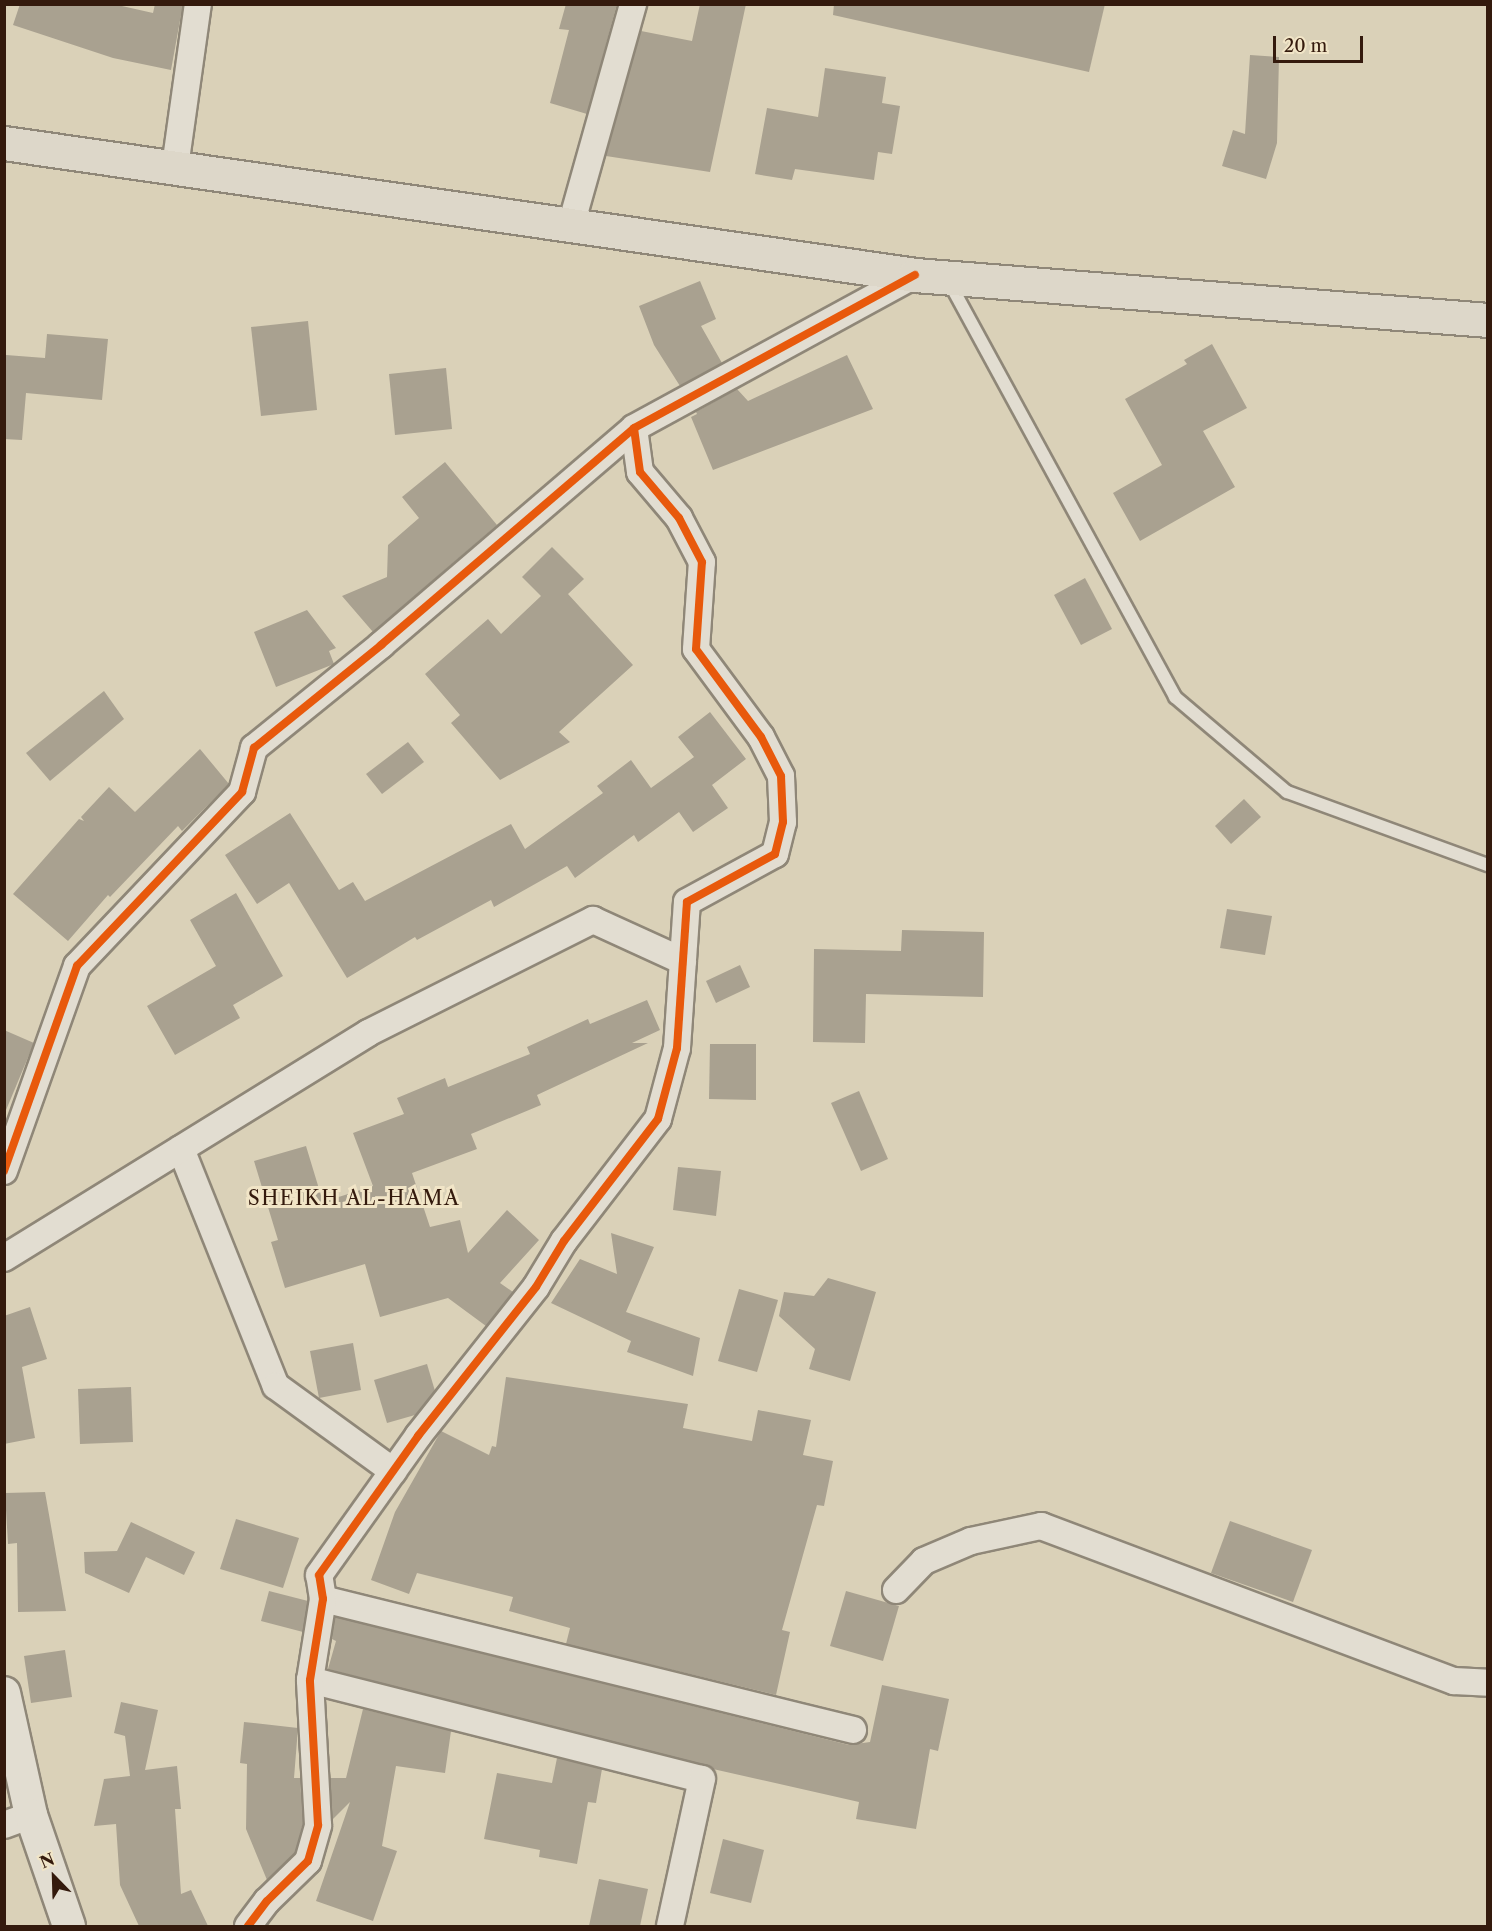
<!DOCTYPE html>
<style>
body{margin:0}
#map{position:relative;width:1492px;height:1931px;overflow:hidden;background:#dad1b8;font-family:"Libre Caslon Text",serif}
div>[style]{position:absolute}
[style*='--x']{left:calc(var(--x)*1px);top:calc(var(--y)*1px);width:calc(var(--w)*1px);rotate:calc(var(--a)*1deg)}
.building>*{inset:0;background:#a9a190}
.roads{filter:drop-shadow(2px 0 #8f8778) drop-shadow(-2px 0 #8f8778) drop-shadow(0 2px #8f8778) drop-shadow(0 -2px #8f8778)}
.service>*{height:12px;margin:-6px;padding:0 6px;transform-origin:6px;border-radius:6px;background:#e2ddd1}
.minor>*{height:26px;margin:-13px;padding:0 13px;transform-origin:13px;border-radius:13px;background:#e2ddd1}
.tertiary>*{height:32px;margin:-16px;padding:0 16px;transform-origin:16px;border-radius:16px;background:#e2ddd1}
.primary>*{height:33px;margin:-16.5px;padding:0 16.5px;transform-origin:16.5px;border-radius:16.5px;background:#ddd7c9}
.cycleway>*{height:8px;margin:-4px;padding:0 4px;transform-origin:4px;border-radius:4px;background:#e8590c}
span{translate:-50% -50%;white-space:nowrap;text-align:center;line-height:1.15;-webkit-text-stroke:6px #f1e5c7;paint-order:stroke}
.quarter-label{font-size:20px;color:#341a0d;letter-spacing:1.5px}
.frame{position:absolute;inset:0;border:6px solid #341a0d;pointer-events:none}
.north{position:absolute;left:24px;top:1847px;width:60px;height:60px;-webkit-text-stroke:4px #f1e5c7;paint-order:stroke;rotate:337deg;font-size:16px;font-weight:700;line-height:24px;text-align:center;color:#341a0d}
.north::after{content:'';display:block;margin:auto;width:21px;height:27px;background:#341a0d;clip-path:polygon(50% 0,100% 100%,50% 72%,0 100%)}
.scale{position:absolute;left:1273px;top:36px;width:90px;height:27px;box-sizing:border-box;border:3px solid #341a0d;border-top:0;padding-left:8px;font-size:18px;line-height:21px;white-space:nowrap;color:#341a0d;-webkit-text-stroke:4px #f1e5c7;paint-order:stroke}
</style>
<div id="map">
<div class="building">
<div style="clip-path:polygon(20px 4px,113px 4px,153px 13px,155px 4px,183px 4px,171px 70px,113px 58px,13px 25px)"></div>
<div style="clip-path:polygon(566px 4px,617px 4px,587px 114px,550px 103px,569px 30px,559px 29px)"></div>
<div style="clip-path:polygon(700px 4px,746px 4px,710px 172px,606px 156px,641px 31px,692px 41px)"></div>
<div style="clip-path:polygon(834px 4px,1105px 4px,1089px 72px,833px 15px)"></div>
<div style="clip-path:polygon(1250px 55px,1279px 57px,1277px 143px,1266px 179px,1222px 166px,1233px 130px,1245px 134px)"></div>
<div style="clip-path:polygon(825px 68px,886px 77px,882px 103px,900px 106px,892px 154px,878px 152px,874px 180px,795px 169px,792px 180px,755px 174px,767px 108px,818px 117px)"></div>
<div style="clip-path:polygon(700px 281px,716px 319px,701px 326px,722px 363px,680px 386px,654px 345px,639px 306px)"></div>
<div style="clip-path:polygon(308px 321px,317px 410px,261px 416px,251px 327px)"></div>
<div style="clip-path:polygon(47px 334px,108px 339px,102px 400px,26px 393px,22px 440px,4px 439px,6px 355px,45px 358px)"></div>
<div style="clip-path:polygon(1212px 344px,1247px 408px,1203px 431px,1235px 487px,1140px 541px,1113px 493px,1162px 465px,1125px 399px,1187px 364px,1184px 360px)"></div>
<div style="clip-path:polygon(847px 355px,873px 409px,713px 470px,691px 417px,697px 414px,696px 412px,737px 389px,748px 401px)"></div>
<div style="clip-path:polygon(446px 368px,452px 429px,395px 435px,389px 374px)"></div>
<div style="clip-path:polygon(445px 462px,497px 525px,373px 632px,342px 596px,387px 577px,388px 545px,419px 518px,402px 497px)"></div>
<div style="clip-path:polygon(552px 547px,584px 579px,568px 594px,633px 665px,559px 732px,570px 742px,500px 780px,451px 723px,460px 715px,425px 674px,488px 619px,501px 634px,541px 596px,522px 577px)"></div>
<div style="clip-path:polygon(1085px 578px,1112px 629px,1081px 645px,1054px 595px)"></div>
<div style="clip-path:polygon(307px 610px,336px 648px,329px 651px,334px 664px,276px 687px,254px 632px)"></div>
<div style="clip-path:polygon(104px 691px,124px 719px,50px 781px,26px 753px)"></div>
<div style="clip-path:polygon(710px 712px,746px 759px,712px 785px,728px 808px,693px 832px,679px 812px,638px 842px,634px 835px,575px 878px,567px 866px,494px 907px,491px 900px,417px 940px,415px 937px,347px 978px,289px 883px,257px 904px,225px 855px,290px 813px,339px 890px,353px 882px,365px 901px,511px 824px,525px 849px,603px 793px,597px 786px,631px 760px,651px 788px,694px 757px,678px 737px)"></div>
<div style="clip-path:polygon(408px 742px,424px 762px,382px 794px,366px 774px)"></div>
<div style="clip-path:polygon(200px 749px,229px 784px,182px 831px,178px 826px,110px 897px,108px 895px,68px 941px,13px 894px,79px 819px,84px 821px,81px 817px,109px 787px,135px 812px)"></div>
<div style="clip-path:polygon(1244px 799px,1261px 817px,1231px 844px,1215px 826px)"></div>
<div style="clip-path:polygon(236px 893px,283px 976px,233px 1005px,240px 1018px,175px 1055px,147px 1006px,216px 966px,190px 920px)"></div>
<div style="clip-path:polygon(1227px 909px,1272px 916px,1265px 955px,1220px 948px)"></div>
<div style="clip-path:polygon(902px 930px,984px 932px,983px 997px,866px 994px,865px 1043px,813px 1042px,814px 949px,901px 951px)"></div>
<div style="clip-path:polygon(740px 965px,750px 987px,716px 1003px,706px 981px)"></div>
<div style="clip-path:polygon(647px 1000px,660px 1030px,632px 1043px,648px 1043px,537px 1095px,541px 1105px,471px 1134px,477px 1149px,412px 1173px,430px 1227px,460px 1220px,468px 1253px,507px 1210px,539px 1240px,500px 1283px,513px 1292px,486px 1326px,448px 1298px,380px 1317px,365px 1264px,285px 1288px,271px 1242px,278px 1240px,254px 1161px,306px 1146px,323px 1202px,373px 1186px,353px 1133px,404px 1114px,397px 1098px,445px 1078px,448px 1087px,530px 1054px,527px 1047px,588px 1019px,590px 1024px)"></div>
<div style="clip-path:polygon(4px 1030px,34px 1043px,4px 1115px)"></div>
<div style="clip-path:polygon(710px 1044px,756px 1044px,756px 1100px,709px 1099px)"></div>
<div style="clip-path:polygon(859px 1091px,888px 1159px,861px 1171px,831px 1103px)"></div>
<div style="clip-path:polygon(678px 1167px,721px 1171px,716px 1216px,673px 1210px)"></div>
<div style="clip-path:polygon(611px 1233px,654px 1247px,626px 1312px,700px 1338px,693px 1376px,627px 1352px,631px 1341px,551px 1303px,580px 1259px,617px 1274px)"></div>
<div style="clip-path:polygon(828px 1278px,876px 1292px,850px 1381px,809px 1369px,815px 1349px,779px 1316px,784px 1292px,814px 1296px)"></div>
<div style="clip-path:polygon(739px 1289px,778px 1300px,757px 1372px,718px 1361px)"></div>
<div style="clip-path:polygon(30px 1307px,47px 1359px,22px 1367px,35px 1438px,4px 1444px,4px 1316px)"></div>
<div style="clip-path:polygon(353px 1343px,361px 1390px,319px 1398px,310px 1351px)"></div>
<div style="clip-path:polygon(427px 1364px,435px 1391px,415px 1415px,387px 1423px,374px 1380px)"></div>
<div style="clip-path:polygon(506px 1377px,688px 1404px,683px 1428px,752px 1441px,758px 1410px,811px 1420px,803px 1455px,833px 1461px,824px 1506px,817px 1505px,782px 1630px,790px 1632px,776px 1695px,566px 1644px,570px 1628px,509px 1611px,513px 1597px,417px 1573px,409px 1594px,371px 1580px,395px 1512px,441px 1431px,489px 1455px,492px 1446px,496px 1447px)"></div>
<div style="clip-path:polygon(131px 1387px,133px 1442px,80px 1444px,78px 1389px)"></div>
<div style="clip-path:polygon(45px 1492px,66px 1611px,18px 1612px,17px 1543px,8px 1544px,5px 1493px)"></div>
<div style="clip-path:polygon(236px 1519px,299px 1538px,283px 1588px,220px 1569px)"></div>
<div style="clip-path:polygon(1230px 1521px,1312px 1550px,1293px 1602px,1211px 1573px)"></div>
<div style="clip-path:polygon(131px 1522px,195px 1552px,184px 1575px,146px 1557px,129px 1593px,85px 1573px,84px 1552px,117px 1551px)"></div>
<div style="clip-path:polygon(269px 1591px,308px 1601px,303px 1632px,261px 1621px)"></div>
<div style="clip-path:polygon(846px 1591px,899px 1606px,883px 1661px,830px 1646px)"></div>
<div style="clip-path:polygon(335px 1617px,849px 1745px,870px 1742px,882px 1685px,949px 1699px,938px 1751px,930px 1749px,916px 1829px,856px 1819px,859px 1802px,713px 1769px,328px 1669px,336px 1641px,332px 1639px)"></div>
<div style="clip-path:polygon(65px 1650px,72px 1697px,31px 1703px,24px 1656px)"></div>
<div style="clip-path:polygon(121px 1702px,158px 1710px,145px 1770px,177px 1766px,181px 1809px,175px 1809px,181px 1894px,191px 1890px,208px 1926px,139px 1926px,120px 1885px,116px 1824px,94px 1826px,104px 1779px,130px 1776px,125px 1736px,114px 1733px)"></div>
<div style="clip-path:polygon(363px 1709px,451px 1731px,445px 1773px,396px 1766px,382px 1846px,397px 1851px,373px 1921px,316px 1901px,350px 1802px,333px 1819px,330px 1778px,346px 1778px)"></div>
<div style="clip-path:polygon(244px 1722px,298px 1728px,294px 1778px,300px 1778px,303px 1823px,295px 1853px,267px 1880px,246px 1829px,247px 1764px,240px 1763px)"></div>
<div style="clip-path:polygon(557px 1758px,602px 1769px,596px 1803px,588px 1802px,577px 1864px,539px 1857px,540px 1850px,484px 1839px,497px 1773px,552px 1783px)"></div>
<div style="clip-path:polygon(723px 1839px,764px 1850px,751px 1903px,710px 1893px)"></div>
<div style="clip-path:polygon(599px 1879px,648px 1889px,640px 1926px,589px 1926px)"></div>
</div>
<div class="roads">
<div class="service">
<div style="--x:949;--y:282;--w:473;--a:61.4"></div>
<div style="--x:1175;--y:697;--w:147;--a:40.3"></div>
<div style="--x:1287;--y:792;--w:214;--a:20"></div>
</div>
<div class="minor">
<div style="--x:175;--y:167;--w:165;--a:-82"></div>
<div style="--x:571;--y:225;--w:230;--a:-74.3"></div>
<div style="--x:181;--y:1149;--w:255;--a:68.2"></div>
<div style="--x:276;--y:1386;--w:145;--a:36"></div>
<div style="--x:4;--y:1171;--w:218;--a:-70.4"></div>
<div style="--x:77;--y:966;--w:240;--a:-46.5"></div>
<div style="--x:242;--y:792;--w:46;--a:-74.7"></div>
<div style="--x:254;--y:748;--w:164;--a:-39"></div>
<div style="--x:381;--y:645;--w:333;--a:-40.6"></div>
<div style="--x:634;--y:428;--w:320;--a:-28.6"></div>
<div style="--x:4;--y:1258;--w:428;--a:-31.7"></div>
<div style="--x:368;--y:1033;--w:252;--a:-26.7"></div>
<div style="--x:593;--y:920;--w:99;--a:24.5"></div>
<div style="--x:896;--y:1590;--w:40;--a:-46"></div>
<div style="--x:924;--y:1561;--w:51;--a:-23.1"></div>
<div style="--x:971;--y:1541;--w:72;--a:-12.1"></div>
<div style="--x:1041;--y:1526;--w:441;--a:20.6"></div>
<div style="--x:1454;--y:1681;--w:34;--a:3"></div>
<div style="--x:323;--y:1599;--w:546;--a:13.88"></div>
<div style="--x:310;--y:1680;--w:404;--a:14.2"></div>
<div style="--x:702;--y:1779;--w:150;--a:102.3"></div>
<div style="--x:4;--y:1825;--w:29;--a:-20"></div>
<div style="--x:248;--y:1926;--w:31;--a:-53"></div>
<div style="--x:267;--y:1901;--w:57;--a:-44.3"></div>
<div style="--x:308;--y:1861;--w:37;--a:-74"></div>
<div style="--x:318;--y:1825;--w:145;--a:-93.2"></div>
<div style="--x:310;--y:1680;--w:82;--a:-80.9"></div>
<div style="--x:323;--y:1599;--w:24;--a:-99"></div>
<div style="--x:319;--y:1575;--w:171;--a:-54.5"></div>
<div style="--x:418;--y:1436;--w:190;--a:-51.6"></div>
<div style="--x:536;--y:1287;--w:54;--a:-58.7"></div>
<div style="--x:564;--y:1241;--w:154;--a:-52.4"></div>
<div style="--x:658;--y:1119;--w:73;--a:-75"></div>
<div style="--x:677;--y:1048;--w:146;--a:-86.1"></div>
<div style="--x:687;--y:902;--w:100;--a:-28.6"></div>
<div style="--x:775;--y:854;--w:33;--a:-76"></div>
<div style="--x:783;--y:822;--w:46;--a:-92.5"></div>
<div style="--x:781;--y:776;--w:44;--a:-117.1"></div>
<div style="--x:761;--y:737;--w:109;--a:-126.5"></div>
<div style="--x:696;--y:649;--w:87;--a:-86.1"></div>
<div style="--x:702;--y:562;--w:50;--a:-117.6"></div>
<div style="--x:679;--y:518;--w:60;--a:-130.3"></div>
<div style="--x:640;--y:472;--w:44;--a:-97.8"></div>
</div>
<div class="tertiary">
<div style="--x:4;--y:1693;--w:125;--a:77.5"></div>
<div style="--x:31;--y:1815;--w:117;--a:71.1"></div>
</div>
<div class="primary">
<div style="--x:4;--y:143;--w:921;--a:8.24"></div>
<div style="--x:915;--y:275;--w:575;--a:4.49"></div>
</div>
</div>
<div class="cycleway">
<div style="--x:4;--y:1171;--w:218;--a:-70.4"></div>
<div style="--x:77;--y:966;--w:240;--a:-46.5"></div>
<div style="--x:242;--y:792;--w:46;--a:-74.7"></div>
<div style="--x:254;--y:748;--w:164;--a:-39"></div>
<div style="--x:381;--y:645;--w:333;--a:-40.6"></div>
<div style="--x:634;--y:428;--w:320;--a:-28.6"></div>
<div style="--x:248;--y:1926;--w:31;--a:-53"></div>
<div style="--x:267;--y:1901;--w:57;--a:-44.3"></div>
<div style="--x:308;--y:1861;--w:37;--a:-74"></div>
<div style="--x:318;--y:1825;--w:145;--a:-93.2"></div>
<div style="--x:310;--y:1680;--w:82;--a:-80.9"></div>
<div style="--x:323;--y:1599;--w:24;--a:-99"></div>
<div style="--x:319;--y:1575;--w:171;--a:-54.5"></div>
<div style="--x:418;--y:1436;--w:190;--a:-51.6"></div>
<div style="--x:536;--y:1287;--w:54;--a:-58.7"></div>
<div style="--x:564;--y:1241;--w:154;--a:-52.4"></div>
<div style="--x:658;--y:1119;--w:73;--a:-75"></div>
<div style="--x:677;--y:1048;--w:146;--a:-86.1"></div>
<div style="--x:687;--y:902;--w:100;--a:-28.6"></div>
<div style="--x:775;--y:854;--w:33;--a:-76"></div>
<div style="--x:783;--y:822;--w:46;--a:-92.5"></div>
<div style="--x:781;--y:776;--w:44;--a:-117.1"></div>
<div style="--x:761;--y:737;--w:109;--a:-126.5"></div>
<div style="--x:696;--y:649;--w:87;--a:-86.1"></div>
<div style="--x:702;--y:562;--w:50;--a:-117.6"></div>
<div style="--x:679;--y:518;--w:60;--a:-130.3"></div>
<div style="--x:640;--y:472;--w:44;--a:-97.8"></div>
</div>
<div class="quarter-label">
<span style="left:354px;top:1198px">SHEIKH AL-HAMA</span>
</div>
<div class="frame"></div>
<div class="north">N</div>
<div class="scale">20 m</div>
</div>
